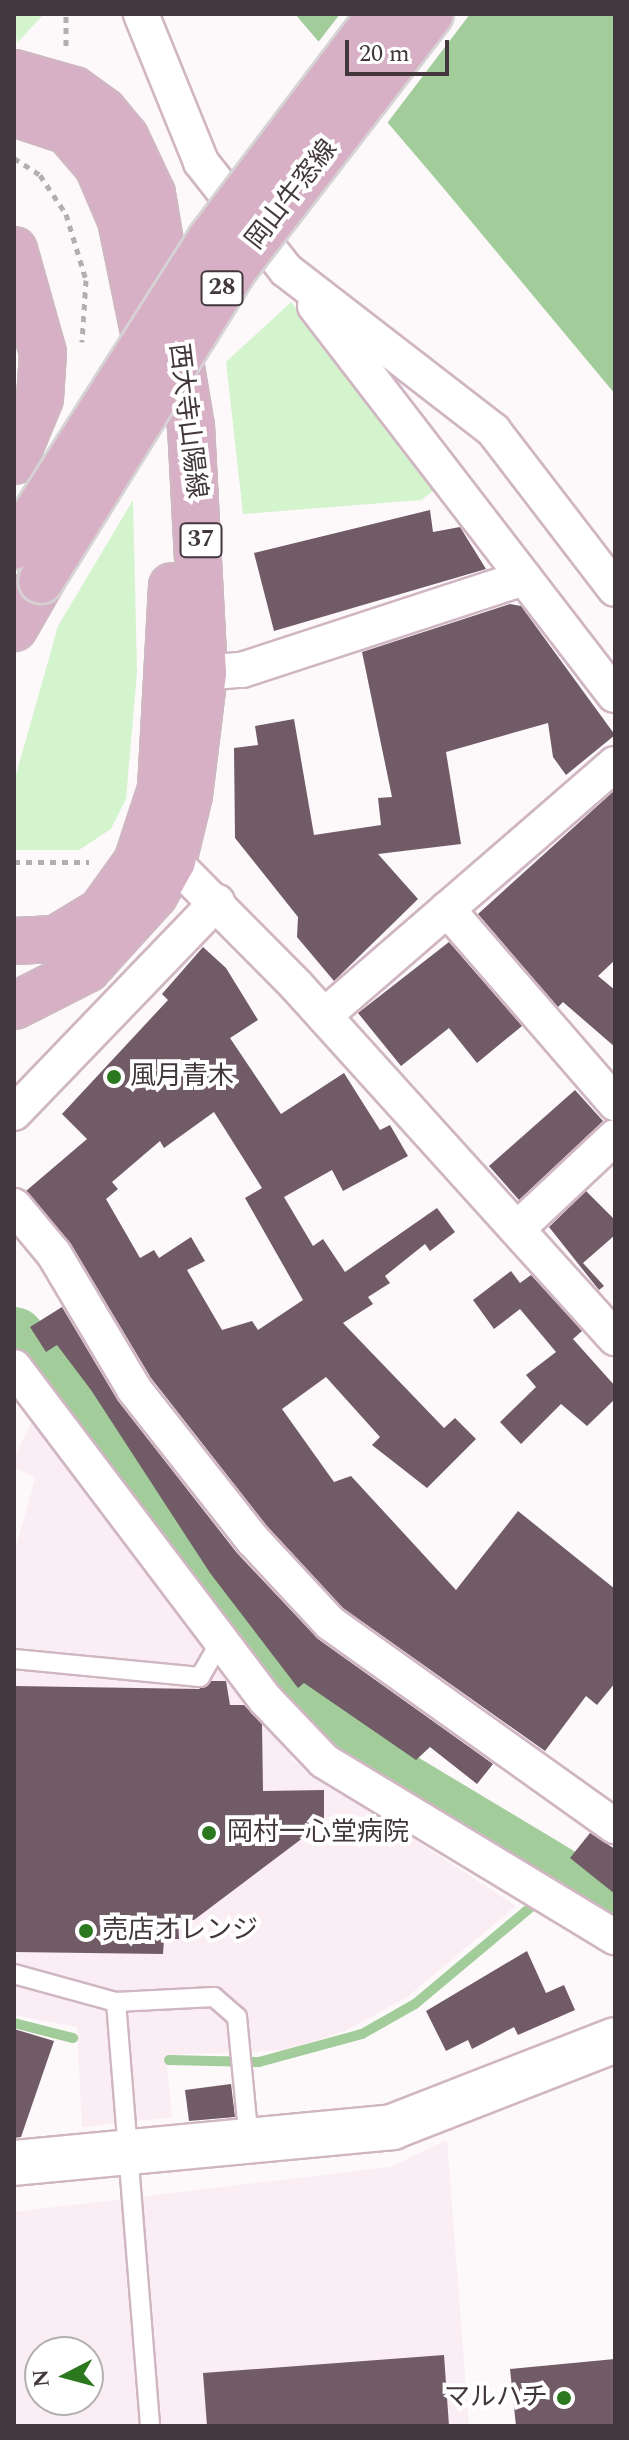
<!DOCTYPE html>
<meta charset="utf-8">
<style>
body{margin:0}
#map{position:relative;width:629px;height:2440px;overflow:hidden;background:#fdf8fa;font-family:Spectral,"Noto Sans JP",serif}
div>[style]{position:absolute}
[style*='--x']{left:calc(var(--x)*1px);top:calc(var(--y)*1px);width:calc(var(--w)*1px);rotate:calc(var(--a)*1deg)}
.built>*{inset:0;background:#fbedf4}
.green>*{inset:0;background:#d4f4ce}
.water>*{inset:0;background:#a2cd9b}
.pier>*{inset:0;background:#fdf8fa}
.stream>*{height:10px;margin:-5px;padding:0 5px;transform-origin:5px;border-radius:5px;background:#a2cd9b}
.river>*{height:62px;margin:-31px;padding:0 31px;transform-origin:31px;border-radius:31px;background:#a2cd9b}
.building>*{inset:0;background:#715b66}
.path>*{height:5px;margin-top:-2.5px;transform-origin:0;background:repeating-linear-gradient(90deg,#b5aeb1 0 6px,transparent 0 12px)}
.roads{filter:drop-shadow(2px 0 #d0b6c2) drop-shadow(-2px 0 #d0b6c2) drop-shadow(0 2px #d0b6c2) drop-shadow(0 -2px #d0b6c2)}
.service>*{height:18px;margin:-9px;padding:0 9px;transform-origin:9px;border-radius:9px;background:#fff}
.minor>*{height:34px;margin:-17px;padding:0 17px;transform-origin:17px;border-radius:17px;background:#fff}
.tertiary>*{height:44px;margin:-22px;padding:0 22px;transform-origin:22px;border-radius:22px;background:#fff}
.primary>*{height:44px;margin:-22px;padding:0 22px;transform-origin:22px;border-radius:22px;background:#d8b0c5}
.bridges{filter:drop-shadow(2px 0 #d5d3d4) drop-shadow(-2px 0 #d5d3d4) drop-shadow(0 2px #d5d3d4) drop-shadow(0 -2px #d5d3d4)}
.primary-bridge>*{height:44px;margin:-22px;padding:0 22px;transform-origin:22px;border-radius:22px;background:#d8b0c5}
.dots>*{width:22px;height:22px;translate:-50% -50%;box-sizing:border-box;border:4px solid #fff;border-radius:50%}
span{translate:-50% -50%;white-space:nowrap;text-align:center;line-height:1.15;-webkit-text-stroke:8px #fff;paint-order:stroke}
.shield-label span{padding:2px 6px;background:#fff;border:2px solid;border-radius:6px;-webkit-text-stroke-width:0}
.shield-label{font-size:24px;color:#41373c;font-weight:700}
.street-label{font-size:26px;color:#41373c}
.poi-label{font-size:26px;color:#41373c}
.left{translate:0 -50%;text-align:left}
.right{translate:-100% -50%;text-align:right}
.frame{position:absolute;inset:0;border:16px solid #41373c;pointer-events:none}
.north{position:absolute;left:24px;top:2336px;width:80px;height:80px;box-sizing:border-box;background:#fff;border:2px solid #b3afb1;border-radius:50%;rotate:264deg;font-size:22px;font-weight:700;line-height:32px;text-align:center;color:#41373c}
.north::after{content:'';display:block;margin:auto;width:28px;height:36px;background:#2c781f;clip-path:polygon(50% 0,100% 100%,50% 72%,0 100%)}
.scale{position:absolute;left:345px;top:40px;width:104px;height:36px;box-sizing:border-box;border:4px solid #41373c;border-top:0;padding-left:10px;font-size:24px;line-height:28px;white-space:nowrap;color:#41373c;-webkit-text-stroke:6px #fff;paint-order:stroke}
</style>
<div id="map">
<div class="built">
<div style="clip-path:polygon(35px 1415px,298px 1751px,291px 1759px,516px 1906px,406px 1998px,345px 2031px,287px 2050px,166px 2055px,172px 2117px,82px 2127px,77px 2027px,14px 2015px,14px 1555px,35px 1478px,14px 1467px,14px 1459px)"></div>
<div style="clip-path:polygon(evenodd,447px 2140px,469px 2426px,14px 2426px,14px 2212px,390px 2167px,447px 2140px,40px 2352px,88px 2352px,88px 2400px,40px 2400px,40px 2352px)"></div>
</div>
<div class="green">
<div style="clip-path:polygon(14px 14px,44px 14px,17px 43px)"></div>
<div style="clip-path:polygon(291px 302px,398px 425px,440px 486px,421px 500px,243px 514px,226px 362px)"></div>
<div style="clip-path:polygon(133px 500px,137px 672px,126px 799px,111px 829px,79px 850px,14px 850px,14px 782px,58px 626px)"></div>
</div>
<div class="water">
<div style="clip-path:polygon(295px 14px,615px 14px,615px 394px,440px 184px)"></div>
</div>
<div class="pier">
<div style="clip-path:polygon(340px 14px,470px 14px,385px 126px,316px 45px)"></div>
</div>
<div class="stream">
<div style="--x:14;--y:2023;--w:61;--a:14.3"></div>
<div style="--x:169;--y:2060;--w:90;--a:1.3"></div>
<div style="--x:259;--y:2062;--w:107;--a:-15.2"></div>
<div style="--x:362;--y:2034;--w:61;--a:-29.5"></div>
<div style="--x:415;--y:2004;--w:158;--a:-39.9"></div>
</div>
<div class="river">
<div style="--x:14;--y:1338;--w:222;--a:51.2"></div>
<div style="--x:153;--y:1511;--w:216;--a:54.4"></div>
<div style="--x:279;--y:1687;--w:136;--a:39.3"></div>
<div style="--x:384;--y:1773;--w:270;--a:31"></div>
</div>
<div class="building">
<div style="clip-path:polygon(430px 510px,433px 532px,460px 527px,486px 569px,274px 631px,254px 553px)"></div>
<div style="clip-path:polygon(510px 604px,521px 606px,615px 735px,566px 775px,553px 757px,548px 723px,446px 752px,461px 844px,378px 854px,418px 899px,334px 981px,297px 937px,298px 917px,235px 838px,234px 748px,258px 745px,255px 726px,294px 719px,314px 835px,381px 825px,378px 798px,392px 797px,362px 652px)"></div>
<div style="clip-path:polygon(615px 790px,615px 960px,598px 976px,615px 990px,615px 1047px,563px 1002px,558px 1007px,478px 914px)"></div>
<div style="clip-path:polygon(449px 942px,522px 1026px,477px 1063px,449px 1028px,401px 1066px,358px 1013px)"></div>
<div style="clip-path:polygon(evenodd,203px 947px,226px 968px,258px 1020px,230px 1038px,281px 1114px,344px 1073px,380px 1130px,390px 1125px,408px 1156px,343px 1191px,332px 1170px,284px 1197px,313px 1246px,323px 1239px,345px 1272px,437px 1208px,455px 1232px,430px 1251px,425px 1244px,385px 1276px,390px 1283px,368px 1297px,373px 1304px,343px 1323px,444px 1428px,455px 1418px,476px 1439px,427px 1488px,372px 1445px,380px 1437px,326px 1377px,282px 1409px,334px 1482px,351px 1476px,456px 1590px,518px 1511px,615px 1589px,615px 1683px,597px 1705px,586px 1696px,545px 1751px,343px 1608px,267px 1526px,151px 1378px,71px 1244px,26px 1191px,87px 1139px,62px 1114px,168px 1000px,162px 994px,203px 947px,214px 1112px,262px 1188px,245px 1198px,303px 1300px,258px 1330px,252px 1321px,222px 1330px,187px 1270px,205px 1261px,191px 1237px,159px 1258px,154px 1250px,140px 1258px,106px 1199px,118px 1189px,112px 1182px,160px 1141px,164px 1148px,214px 1112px)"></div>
<div style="clip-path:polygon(575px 1090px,603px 1121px,519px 1200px,489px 1166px)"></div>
<div style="clip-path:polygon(586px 1191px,615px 1220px,615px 1235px,583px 1263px,604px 1286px,599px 1290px,549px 1227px)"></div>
<div style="clip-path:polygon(511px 1271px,520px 1283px,531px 1275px,582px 1331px,573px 1339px,615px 1386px,615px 1399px,587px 1426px,561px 1404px,521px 1444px,500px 1422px,536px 1387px,526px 1375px,556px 1352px,520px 1309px,494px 1329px,473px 1300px)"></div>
<div style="clip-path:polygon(62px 1307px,118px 1401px,237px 1553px,318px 1639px,493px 1764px,477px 1784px,430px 1747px,416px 1760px,304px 1683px,298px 1688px,210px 1573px,91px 1390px,57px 1345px,46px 1352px,30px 1327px)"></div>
<div style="clip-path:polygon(211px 1681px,226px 1681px,230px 1705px,244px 1705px,262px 1724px,263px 1791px,324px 1790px,324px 1822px,194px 1920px,178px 1919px,179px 1939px,164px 1939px,163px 1954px,14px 1952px,14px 1686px,199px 1689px)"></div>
<div style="clip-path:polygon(590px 1833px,615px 1849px,615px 1894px,570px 1858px)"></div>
<div style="clip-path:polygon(527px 1951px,546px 1993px,564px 1985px,575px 2010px,518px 2035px,514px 2027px,472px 2049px,468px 2040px,446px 2051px,426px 2011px)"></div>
<div style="clip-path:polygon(14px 2029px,54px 2041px,21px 2137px,14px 2138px)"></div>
<div style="clip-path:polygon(231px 2084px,235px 2117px,189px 2121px,185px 2090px)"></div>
<div style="clip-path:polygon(444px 2355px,449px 2426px,207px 2426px,203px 2373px)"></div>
<div style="clip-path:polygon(615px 2359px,615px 2426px,516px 2426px,510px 2369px)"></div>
</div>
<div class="path">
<div style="--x:66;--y:46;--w:32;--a:-90"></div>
<div style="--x:14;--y:158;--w:31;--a:33"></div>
<div style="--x:40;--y:175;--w:47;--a:56.3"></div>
<div style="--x:66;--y:214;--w:69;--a:73.1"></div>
<div style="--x:86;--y:280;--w:62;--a:93.7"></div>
<div style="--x:14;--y:862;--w:75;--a:0"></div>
</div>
<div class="roads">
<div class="service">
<div style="--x:14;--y:1659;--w:187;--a:5.5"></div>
<div style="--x:200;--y:1677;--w:28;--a:-60"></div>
<div style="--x:214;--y:1653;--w:17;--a:-28"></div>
<div style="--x:14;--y:1974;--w:106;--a:15.4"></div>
<div style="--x:116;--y:2002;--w:98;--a:-2.9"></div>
<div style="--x:214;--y:1997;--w:30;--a:41"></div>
<div style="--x:237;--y:2017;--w:126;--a:84.5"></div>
<div style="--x:116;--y:2002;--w:425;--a:85.4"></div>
</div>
<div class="minor">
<div style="--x:141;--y:14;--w:160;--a:67.9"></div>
<div style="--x:201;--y:162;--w:137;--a:51.8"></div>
<div style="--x:286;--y:270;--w:262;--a:37.7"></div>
<div style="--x:493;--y:430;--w:200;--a:52.5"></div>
<div style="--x:315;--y:306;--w:491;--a:52.4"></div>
<div style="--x:204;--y:673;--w:38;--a:-5"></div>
<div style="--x:242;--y:670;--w:297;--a:-18.1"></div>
<div style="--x:173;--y:861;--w:175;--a:45.2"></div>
<div style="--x:296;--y:985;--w:476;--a:47.9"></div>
<div style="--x:447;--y:909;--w:257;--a:49.1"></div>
<div style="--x:324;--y:1016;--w:385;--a:-40.9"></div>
<div style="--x:14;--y:1113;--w:293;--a:-46.1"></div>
<div style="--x:14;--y:1206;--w:62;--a:50.2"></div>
<div style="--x:54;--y:1254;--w:157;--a:59.3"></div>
<div style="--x:134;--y:1389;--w:191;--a:51.8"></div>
<div style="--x:252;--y:1539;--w:115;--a:47.1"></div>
<div style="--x:330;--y:1623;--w:350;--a:35.5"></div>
<div style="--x:517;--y:1229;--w:134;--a:-43.2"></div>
<div style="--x:14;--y:1367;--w:418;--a:52.9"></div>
<div style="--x:266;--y:1700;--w:84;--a:46.4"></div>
<div style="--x:324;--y:1761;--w:340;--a:31.2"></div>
</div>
<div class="tertiary">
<div style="--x:14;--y:2163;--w:380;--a:-5.4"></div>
<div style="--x:392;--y:2127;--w:239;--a:-21.3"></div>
</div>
<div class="primary">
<div style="--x:14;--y:73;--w:62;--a:15.8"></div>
<div style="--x:74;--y:90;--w:36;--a:36"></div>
<div style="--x:103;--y:111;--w:34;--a:50"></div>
<div style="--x:125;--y:137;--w:63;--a:64.7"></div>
<div style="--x:152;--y:194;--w:235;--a:80.5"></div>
<div style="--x:191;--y:426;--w:247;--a:87"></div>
<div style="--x:204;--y:673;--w:123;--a:97"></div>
<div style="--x:189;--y:795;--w:68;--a:103.6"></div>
<div style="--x:173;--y:861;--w:39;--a:119"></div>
<div style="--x:154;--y:895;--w:100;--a:132.2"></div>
<div style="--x:87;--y:969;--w:82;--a:153.1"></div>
<div style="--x:14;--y:113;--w:57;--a:18.4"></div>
<div style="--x:68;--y:131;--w:46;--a:49.4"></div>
<div style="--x:98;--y:166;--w:59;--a:66.9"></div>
<div style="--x:121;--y:220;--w:149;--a:78.4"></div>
<div style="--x:14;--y:250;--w:107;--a:74.3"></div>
<div style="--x:43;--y:353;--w:45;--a:93.8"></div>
<div style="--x:40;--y:398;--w:68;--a:112.4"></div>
<div style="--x:14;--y:628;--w:54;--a:-60.1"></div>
<div style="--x:14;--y:941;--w:42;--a:-2.7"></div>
<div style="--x:56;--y:939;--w:52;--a:-31"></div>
<div style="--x:101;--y:912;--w:62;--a:-54.2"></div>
<div style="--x:137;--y:862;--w:77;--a:-71.8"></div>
<div style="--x:161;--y:789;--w:203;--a:-86.9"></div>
</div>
</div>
<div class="bridges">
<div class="primary-bridge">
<div style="--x:14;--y:547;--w:365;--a:-57.5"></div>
<div style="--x:210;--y:239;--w:282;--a:-52.9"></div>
<div style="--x:41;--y:581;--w:365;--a:-58.2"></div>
<div style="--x:233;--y:271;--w:324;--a:-52.4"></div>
</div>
</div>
<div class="dots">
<div style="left:114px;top:1077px;background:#2c781f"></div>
<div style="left:209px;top:1833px;background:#2c781f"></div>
<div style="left:86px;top:1931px;background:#2c781f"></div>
<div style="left:564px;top:2398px;background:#2c781f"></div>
</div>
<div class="shield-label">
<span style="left:222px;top:288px">28</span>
<span style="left:201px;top:540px">37</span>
</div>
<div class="street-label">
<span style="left:292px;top:195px;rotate:-52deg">岡山牛窓線</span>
<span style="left:187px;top:421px;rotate:83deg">西大寺山陽線</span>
</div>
<div class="poi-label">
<span class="left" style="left:130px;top:1077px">風月青木</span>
<span class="left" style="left:227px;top:1833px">岡村一心堂病院</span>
<span class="left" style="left:102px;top:1931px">売店オレンジ</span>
<span class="right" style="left:548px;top:2398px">マルハチ</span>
</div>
<div class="frame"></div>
<div class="north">N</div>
<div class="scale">20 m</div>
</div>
